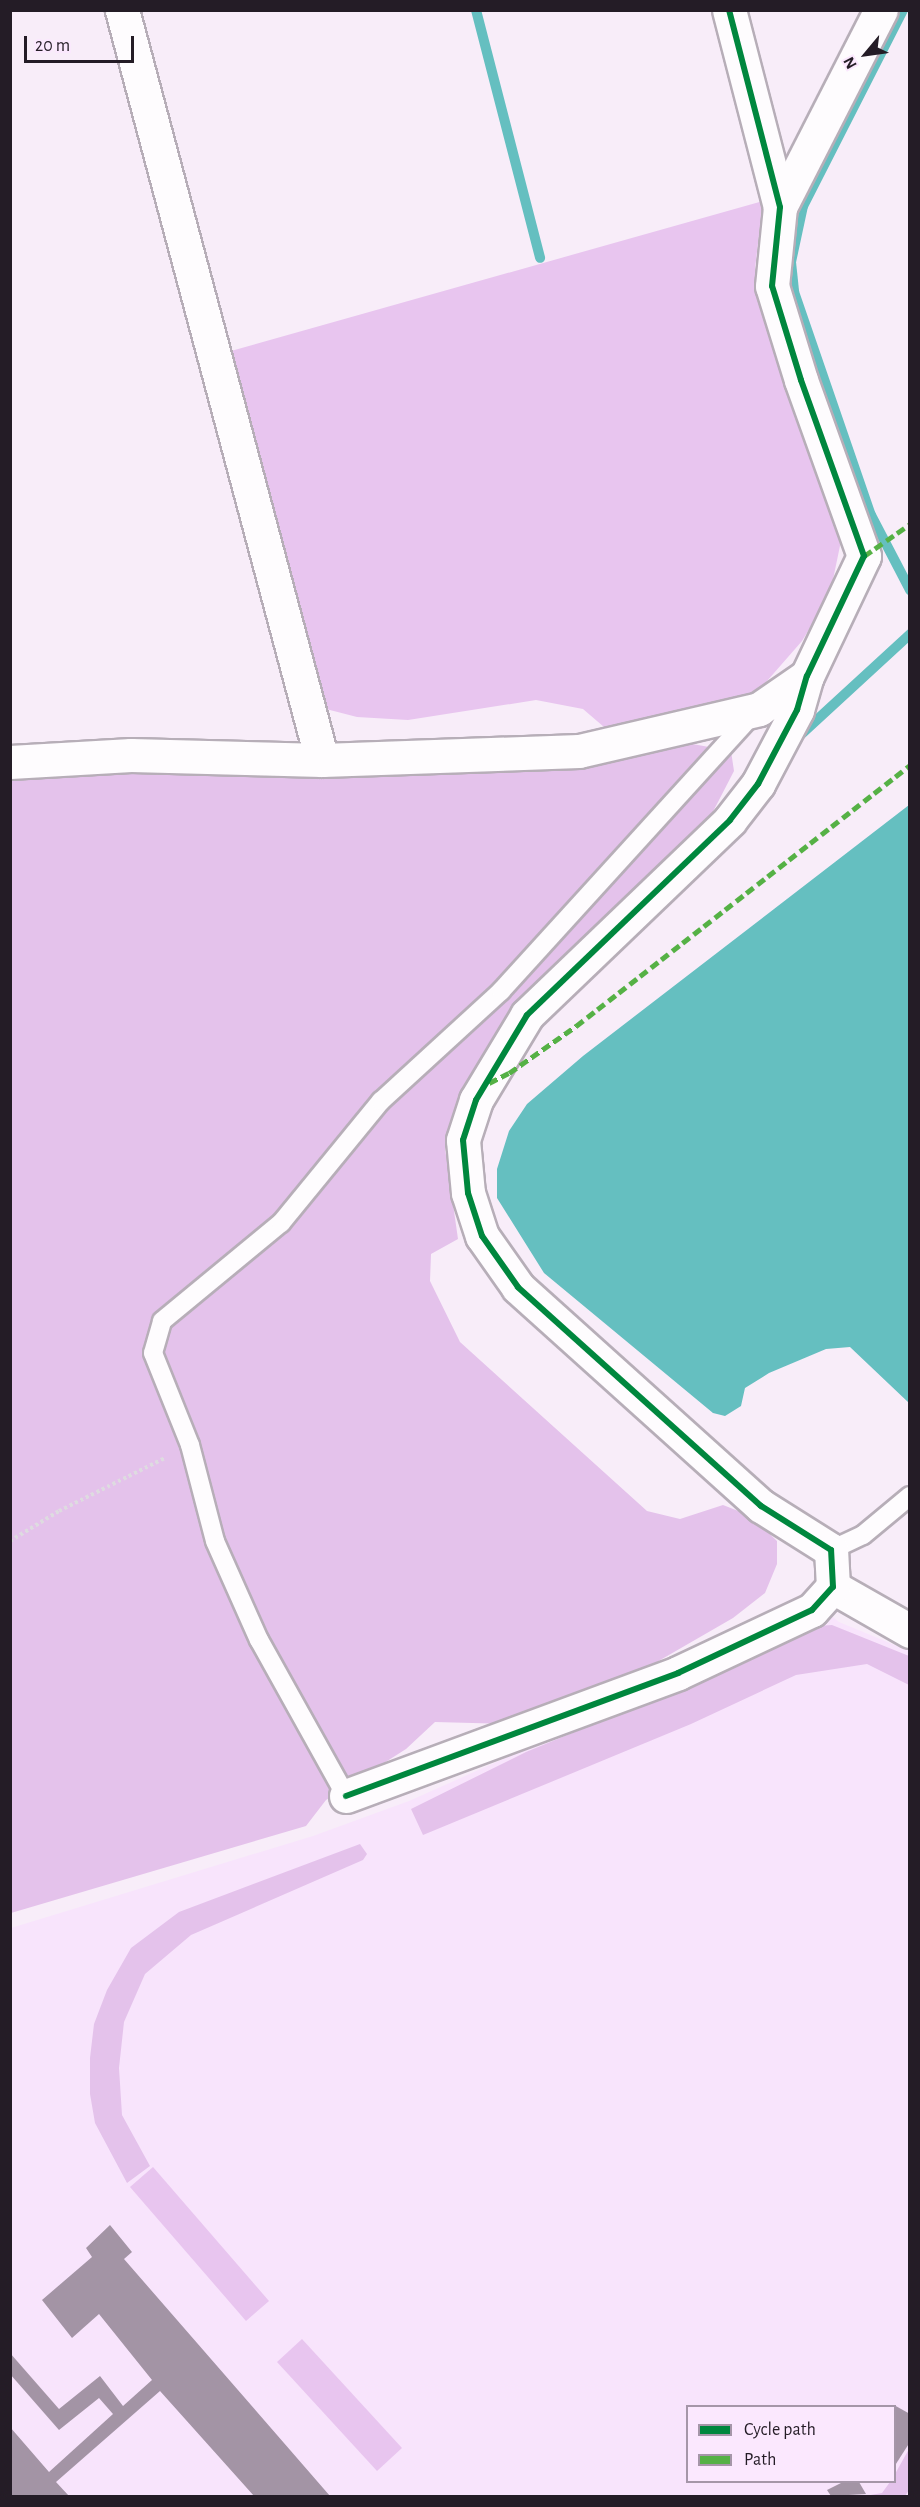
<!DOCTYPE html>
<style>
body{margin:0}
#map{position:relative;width:920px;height:2507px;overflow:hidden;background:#f8edf9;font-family:"Alegreya Sans",sans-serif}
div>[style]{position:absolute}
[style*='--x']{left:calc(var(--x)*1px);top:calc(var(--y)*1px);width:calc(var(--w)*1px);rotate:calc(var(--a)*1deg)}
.built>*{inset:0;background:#f8e4fc}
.green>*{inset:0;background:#e8c5ef}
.forest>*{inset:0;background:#e4c2eb}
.water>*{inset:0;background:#65bfc0}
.stream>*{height:10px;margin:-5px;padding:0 5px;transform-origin:5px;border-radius:5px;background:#65bfc0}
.building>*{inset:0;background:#a394a5}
.path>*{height:4px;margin-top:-2px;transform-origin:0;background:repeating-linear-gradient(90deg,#dedbe0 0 3px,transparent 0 6px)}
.roads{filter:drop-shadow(2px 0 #b7aeb8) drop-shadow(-2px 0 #b7aeb8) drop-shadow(0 2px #b7aeb8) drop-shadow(0 -2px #b7aeb8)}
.service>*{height:18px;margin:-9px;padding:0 9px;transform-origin:9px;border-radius:9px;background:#fefcfe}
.minor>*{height:33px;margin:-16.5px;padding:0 16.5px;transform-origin:16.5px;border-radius:16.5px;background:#fefcfe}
.quiet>*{height:4.5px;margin-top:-2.25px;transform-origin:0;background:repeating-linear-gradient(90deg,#55b145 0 9px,transparent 0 13.5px)}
.cycleway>*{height:6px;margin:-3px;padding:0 3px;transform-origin:3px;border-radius:3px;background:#00873e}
span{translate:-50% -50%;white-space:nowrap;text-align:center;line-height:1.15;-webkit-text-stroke:6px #fbe8fe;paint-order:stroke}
.frame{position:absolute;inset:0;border:12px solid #241c26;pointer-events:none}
.legend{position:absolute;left:686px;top:2405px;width:210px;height:78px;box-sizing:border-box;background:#fbe8fe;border:2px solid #a596a8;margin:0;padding:8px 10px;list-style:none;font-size:18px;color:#241c26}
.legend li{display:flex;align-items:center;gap:12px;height:30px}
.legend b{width:30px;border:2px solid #a596a8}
.north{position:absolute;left:836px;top:24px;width:60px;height:60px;-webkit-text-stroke:4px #fbe8fe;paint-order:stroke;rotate:241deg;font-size:16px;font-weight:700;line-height:24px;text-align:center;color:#241c26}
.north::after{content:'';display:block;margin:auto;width:21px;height:27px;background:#241c26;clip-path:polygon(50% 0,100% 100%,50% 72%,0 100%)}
.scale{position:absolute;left:24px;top:36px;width:110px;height:27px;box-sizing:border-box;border:3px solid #241c26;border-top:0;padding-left:8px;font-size:18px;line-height:21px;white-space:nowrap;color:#241c26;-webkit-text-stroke:4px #fbe8fe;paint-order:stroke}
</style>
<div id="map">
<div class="built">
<div style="clip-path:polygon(evenodd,829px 1614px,839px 1622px,909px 1651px,909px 2496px,11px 2496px,11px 1928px,313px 1836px,409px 1801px,829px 1614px,688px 2406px,894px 2406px,894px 2482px,688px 2482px,688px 2406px)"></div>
</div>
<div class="green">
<div style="clip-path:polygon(763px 201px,755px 269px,765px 320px,841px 541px,830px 594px,802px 641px,753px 697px,611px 733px,583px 709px,536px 700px,408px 720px,357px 717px,326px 709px,231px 351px)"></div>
<div style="clip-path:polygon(153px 2167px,269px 2301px,246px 2321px,130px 2187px)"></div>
<div style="clip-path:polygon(302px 2339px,402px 2448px,377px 2471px,277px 2362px)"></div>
</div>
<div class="forest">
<div style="clip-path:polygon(665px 739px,731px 751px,734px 771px,703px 831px,511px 1017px,472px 1074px,445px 1148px,458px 1239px,431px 1254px,430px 1281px,460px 1342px,647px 1511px,680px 1519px,723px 1505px,751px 1516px,777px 1541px,777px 1564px,765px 1593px,733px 1618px,636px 1674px,511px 1724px,435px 1722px,406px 1749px,326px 1800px,306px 1826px,11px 1913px,10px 772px)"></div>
<div style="clip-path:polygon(832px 1625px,909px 1656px,909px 1685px,867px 1664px,796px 1675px,691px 1724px,423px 1835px,411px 1809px,526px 1752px,759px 1656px,817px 1626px)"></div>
<div style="clip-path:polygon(360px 1844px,367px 1854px,363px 1860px,191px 1935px,145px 1974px,124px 2022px,119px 2068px,122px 2115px,150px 2166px,127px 2183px,95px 2123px,90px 2094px,90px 2058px,94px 2024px,107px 1990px,131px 1948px,179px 1912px)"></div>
<div style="clip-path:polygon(909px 2449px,909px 2490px,905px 2496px,865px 2496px,882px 2493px,890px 2482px,894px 2482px,895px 2474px)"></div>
</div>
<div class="water">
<div style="clip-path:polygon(909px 805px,909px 1403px,850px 1347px,826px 1349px,769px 1373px,745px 1388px,741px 1406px,725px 1416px,713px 1413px,544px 1273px,497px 1198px,497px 1169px,509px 1131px,527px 1104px,583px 1056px)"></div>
</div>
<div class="stream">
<div style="--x:476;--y:10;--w:256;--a:75.5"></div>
<div style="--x:903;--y:10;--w:220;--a:117"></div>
<div style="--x:803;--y:206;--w:57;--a:102.1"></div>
<div style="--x:791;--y:262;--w:30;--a:84"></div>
<div style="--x:794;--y:292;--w:236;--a:71"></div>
<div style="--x:871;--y:515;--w:85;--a:62.5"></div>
<div style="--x:796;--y:739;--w:155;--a:-42.6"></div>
</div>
<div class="building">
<div style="clip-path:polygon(110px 2225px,132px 2252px,124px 2259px,330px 2496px,254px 2496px,160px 2391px,56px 2482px,69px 2496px,10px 2496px,10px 2427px,49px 2472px,113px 2414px,99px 2398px,59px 2430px,10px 2374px,10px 2353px,59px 2409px,100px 2376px,123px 2406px,152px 2380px,99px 2314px,72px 2338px,42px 2300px,92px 2257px,86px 2248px)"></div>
<div style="clip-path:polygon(894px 2405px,910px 2414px,910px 2442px,894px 2467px)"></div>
<div style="clip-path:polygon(843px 2482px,859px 2482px,866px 2494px,831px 2496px,827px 2490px)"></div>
</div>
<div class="path">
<div style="--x:10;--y:1541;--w:57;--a:-31.5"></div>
<div style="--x:59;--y:1511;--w:119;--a:-26.6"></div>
</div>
<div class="roads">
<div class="service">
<div style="--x:831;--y:1550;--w:35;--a:-25"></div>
<div style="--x:863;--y:1535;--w:61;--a:-39.7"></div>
<div style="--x:346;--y:1796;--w:179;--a:-119.1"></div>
<div style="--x:259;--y:1640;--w:108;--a:-114"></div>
<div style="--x:215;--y:1541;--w:99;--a:-104.6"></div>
<div style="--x:190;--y:1445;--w:99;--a:-111.9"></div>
<div style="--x:153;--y:1353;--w:33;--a:-74"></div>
<div style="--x:162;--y:1321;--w:154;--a:-39.5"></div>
<div style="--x:281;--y:1223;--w:158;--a:-50.7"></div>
<div style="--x:381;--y:1101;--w:163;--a:-42.5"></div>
<div style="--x:501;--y:991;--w:376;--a:-47.7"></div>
</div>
<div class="minor">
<div style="--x:122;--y:10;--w:776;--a:75.07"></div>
<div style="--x:780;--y:207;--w:221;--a:-62.9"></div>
<div style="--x:10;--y:762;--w:121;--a:-3.3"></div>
<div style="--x:131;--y:755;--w:191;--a:1.5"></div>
<div style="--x:322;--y:760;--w:257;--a:-2"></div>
<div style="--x:579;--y:751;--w:185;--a:-13.1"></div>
<div style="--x:759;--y:709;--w:58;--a:-34.5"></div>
<div style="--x:833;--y:1587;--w:89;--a:29.7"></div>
<div style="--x:346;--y:1796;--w:354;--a:-20.3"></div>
<div style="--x:678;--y:1673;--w:148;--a:-25.2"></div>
<div style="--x:812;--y:1610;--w:31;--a:-48"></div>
<div style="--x:833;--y:1587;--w:37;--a:-93"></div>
<div style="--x:831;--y:1550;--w:83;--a:-147.8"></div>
<div style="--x:761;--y:1506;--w:327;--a:-138"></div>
<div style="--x:518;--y:1287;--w:62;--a:-125.2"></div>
<div style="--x:482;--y:1236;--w:45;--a:-108"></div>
<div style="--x:468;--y:1193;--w:53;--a:-95.4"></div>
<div style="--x:463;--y:1140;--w:42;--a:-72"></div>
<div style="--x:476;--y:1100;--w:99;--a:-59"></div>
<div style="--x:527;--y:1015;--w:281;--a:-43.8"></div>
<div style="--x:730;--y:820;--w:46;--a:-52.1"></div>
<div style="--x:758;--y:784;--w:84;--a:-62.2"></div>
<div style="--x:797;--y:710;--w:35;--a:-74"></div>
<div style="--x:807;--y:676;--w:133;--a:-64.6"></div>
<div style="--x:864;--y:556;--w:187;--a:-109.7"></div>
<div style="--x:801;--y:380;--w:98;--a:-107.1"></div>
<div style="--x:772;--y:286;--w:79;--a:-84.2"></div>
<div style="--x:780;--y:207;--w:203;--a:-104.5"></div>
</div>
</div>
<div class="quiet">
<div style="--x:864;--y:556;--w:56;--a:-34.8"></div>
<div style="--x:489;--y:1083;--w:22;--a:-27"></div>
<div style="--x:509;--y:1073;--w:82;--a:-35"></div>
<div style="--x:576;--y:1026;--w:424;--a:-38"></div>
</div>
<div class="cycleway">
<div style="--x:346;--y:1796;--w:354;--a:-20.3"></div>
<div style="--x:678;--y:1673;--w:148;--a:-25.2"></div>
<div style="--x:812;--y:1610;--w:31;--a:-48"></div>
<div style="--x:833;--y:1587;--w:37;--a:-93"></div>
<div style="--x:831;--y:1550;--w:83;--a:-147.8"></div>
<div style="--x:761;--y:1506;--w:327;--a:-138"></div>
<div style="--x:518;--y:1287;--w:62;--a:-125.2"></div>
<div style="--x:482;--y:1236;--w:45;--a:-108"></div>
<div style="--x:468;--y:1193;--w:53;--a:-95.4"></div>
<div style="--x:463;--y:1140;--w:42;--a:-72"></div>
<div style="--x:476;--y:1100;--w:99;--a:-59"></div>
<div style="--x:527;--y:1015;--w:281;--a:-43.8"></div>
<div style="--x:730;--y:820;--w:46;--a:-52.1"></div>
<div style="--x:758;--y:784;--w:84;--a:-62.2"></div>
<div style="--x:797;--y:710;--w:35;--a:-74"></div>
<div style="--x:807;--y:676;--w:133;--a:-64.6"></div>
<div style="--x:864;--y:556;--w:187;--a:-109.7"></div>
<div style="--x:801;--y:380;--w:98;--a:-107.1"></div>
<div style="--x:772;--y:286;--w:79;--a:-84.2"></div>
<div style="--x:780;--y:207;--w:203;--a:-104.5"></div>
</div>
<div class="frame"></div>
<ul class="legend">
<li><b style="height:8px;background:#00873e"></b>Cycle path</li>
<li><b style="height:8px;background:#55b145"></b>Path</li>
</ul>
<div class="north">N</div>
<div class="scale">20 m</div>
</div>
